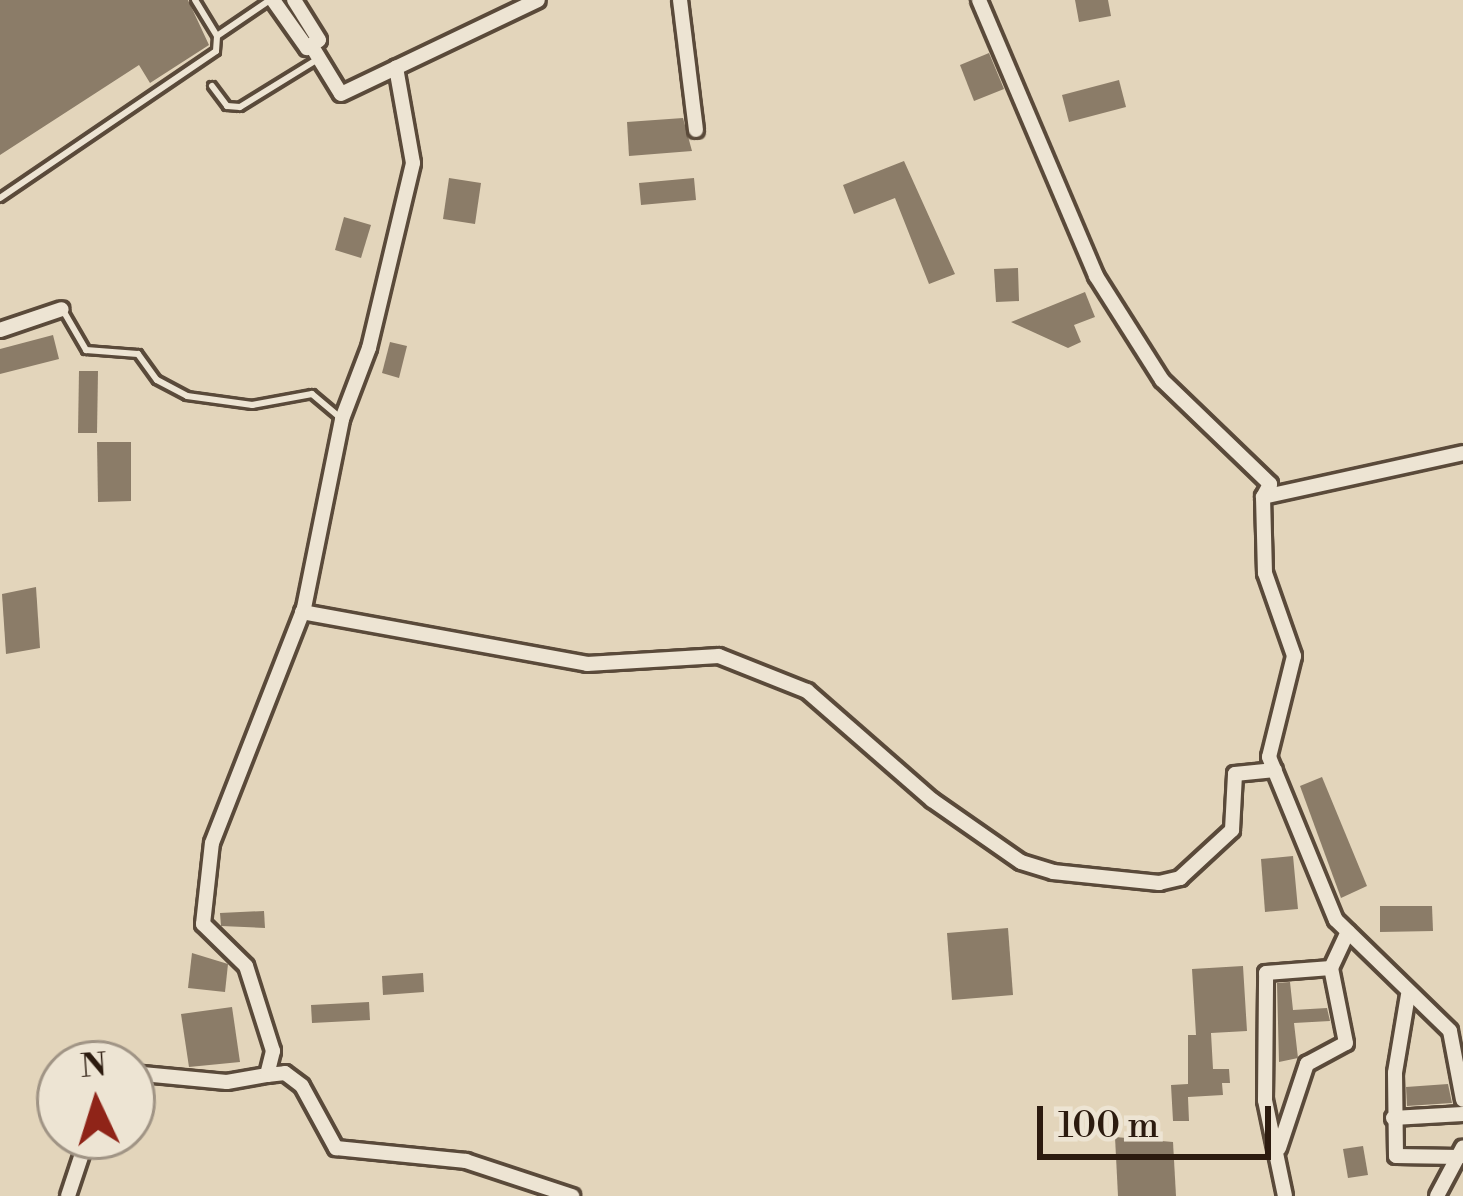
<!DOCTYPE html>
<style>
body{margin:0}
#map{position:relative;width:1463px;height:1196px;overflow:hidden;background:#e3d5bb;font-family:"Libre Bodoni",serif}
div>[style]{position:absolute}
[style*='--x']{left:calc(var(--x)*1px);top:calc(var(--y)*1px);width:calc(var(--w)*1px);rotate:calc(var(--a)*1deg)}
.building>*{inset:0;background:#8b7c68}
.roads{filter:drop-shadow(3px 0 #5a4a3a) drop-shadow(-3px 0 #5a4a3a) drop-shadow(0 3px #5a4a3a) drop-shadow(0 -3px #5a4a3a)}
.service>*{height:6px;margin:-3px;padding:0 3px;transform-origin:3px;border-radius:3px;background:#ede4d3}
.minor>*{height:14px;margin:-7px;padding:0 7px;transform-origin:7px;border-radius:7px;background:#ede4d3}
span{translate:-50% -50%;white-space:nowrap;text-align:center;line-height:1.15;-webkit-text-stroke:9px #ede4d3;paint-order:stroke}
.north{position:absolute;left:36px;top:1040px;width:120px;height:120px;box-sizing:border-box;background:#ede4d3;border:3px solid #a09485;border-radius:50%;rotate:356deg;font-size:33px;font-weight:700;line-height:48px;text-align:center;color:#2c1b0f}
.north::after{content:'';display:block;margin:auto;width:42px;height:54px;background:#8f2418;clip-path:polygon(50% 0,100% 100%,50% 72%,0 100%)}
.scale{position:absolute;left:1037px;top:1106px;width:234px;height:54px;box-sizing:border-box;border:6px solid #2c1b0f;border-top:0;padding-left:15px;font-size:36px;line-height:42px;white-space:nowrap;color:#2c1b0f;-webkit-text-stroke:9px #ede4d3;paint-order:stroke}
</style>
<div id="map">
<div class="building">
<div style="clip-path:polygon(0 0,188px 0,209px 45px,150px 83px,139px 65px,0 155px)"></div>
<div style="clip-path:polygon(1075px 0,1108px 0,1111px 16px,1079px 22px)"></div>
<div style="clip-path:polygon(989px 53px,1004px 89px,974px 101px,960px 65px)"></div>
<div style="clip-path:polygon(1119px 80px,1126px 107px,1069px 122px,1062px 95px)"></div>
<div style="clip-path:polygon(683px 118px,692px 151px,629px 156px,627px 122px)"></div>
<div style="clip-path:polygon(904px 161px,955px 274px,929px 284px,895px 198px,854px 214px,843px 185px)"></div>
<div style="clip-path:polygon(449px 178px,481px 183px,475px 224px,443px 219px)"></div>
<div style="clip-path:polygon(694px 178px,696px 200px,641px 205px,639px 183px)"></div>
<div style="clip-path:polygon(344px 217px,371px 225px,361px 258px,335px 250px)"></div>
<div style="clip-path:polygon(1018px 268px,1019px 301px,996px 302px,994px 269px)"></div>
<div style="clip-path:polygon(1085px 292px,1095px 317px,1074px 325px,1081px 342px,1068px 348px,1011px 322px)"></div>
<div style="clip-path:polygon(53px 335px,59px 359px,0 374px,0 349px)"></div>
<div style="clip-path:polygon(390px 342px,407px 346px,399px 378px,382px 373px)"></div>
<div style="clip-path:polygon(79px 371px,98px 371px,97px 433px,78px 433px)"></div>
<div style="clip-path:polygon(97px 442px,131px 442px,131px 501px,98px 502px)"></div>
<div style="clip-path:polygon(36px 587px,40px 648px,6px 654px,2px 594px)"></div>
<div style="clip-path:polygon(1322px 777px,1367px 886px,1341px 898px,1300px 786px)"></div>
<div style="clip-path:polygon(1293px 856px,1298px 909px,1265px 912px,1261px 859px)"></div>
<div style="clip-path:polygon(1380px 906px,1432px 906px,1433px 931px,1380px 932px)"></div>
<div style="clip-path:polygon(264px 911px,265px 928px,221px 926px,220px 913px)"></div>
<div style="clip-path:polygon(1008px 928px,1013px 995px,952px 1000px,947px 933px)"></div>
<div style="clip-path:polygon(192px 953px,228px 964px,225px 992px,188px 988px)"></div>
<div style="clip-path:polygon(1243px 966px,1247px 1031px,1211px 1033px,1213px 1069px,1229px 1069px,1230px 1083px,1222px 1083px,1223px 1095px,1188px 1097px,1189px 1121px,1173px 1121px,1171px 1085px,1188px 1084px,1188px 1035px,1196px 1035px,1192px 969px)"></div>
<div style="clip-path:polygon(423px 973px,424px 992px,383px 995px,382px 976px)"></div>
<div style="clip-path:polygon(1290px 982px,1293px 1010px,1327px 1008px,1330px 1021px,1294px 1023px,1298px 1058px,1279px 1062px,1277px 983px)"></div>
<div style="clip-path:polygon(369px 1002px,370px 1020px,312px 1023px,311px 1005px)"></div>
<div style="clip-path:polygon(232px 1007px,240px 1062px,189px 1067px,181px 1014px)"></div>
<div style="clip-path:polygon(1448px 1084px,1452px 1103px,1407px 1106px,1406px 1087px)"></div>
<div style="clip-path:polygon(1115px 1137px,1173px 1142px,1176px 1196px,1118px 1196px)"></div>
<div style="clip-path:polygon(1363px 1146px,1368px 1175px,1348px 1178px,1343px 1149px)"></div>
</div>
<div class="roads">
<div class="service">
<div style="--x:217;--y:36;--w:64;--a:-34.2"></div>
<div style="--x:212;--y:86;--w:25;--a:53"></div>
<div style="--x:227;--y:106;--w:13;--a:4"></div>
<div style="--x:240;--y:107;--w:92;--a:-31.6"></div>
<div style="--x:0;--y:198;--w:261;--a:-34.2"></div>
<div style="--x:216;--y:51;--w:15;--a:-86"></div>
<div style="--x:217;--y:36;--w:42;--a:-121.4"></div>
<div style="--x:64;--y:312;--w:44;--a:59.9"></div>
<div style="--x:86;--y:350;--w:52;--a:4.4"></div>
<div style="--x:138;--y:354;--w:32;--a:54"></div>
<div style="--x:157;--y:380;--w:34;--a:28"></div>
<div style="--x:187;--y:396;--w:66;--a:7.9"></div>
<div style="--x:252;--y:405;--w:61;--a:-10.4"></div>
<div style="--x:312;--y:394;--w:38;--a:40"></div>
</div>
<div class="minor">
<div style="--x:273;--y:0;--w:59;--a:54.7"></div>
<div style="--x:307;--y:48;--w:14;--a:-34"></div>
<div style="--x:319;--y:40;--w:47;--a:-122"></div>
<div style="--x:680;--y:0;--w:131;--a:83"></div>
<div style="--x:979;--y:0;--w:300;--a:67"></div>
<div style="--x:1096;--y:276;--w:123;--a:57.6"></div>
<div style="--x:1162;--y:380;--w:150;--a:43.9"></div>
<div style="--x:1270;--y:484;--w:15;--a:118"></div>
<div style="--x:1263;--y:497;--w:76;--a:88.5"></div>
<div style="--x:1265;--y:573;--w:88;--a:70.7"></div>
<div style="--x:1294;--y:656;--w:104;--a:103.9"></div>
<div style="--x:1269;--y:757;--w:176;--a:67.7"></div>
<div style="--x:1336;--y:920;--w:159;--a:44.2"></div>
<div style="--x:1450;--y:1031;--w:70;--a:79.3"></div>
<div style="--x:311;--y:45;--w:57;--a:58.5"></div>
<div style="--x:341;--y:94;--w:218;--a:-25.5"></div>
<div style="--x:0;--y:330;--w:65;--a:-18.7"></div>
<div style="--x:1263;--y:497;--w:205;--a:-12.4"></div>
<div style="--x:302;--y:612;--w:290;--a:10.3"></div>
<div style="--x:587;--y:664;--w:132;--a:-3.5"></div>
<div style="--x:719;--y:656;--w:95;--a:21.7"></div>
<div style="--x:807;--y:691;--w:166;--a:41.1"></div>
<div style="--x:932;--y:800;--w:108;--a:34.9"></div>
<div style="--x:1021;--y:862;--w:34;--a:17"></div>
<div style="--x:1053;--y:872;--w:107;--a:5.9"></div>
<div style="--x:1159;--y:883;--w:22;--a:-13"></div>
<div style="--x:1180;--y:878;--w:71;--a:-42.7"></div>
<div style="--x:1232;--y:830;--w:56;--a:-86.9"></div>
<div style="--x:1235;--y:774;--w:40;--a:-5.7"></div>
<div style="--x:1408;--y:995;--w:79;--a:99.5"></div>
<div style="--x:1395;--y:1073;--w:83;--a:89.3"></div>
<div style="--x:1396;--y:1156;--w:63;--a:0.9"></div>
<div style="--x:132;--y:1073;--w:95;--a:5.4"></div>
<div style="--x:227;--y:1082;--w:41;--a:-9.9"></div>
<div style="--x:267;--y:1075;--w:25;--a:-76"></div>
<div style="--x:273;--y:1051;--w:89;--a:-107.6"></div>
<div style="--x:246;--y:966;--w:60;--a:-135.7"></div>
<div style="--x:203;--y:924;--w:81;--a:-83.7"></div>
<div style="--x:212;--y:843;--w:252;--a:-68.6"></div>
<div style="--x:304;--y:608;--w:193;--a:-78.6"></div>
<div style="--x:342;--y:419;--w:76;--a:-69.2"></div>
<div style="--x:369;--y:348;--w:190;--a:-76.6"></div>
<div style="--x:413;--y:163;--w:97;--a:-100.1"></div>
<div style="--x:267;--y:1075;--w:18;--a:-6"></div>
<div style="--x:285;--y:1073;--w:21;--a:37"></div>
<div style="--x:302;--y:1086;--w:71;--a:61.3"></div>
<div style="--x:336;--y:1148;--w:131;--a:5.7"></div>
<div style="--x:466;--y:1161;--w:112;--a:18.3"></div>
<div style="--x:1393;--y:1118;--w:70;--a:-3.3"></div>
<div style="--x:1279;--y:1148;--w:89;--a:-71.6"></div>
<div style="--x:1307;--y:1064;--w:44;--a:-28.3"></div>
<div style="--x:1346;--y:1043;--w:76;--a:-101.3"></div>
<div style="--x:68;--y:1196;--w:63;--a:-71.6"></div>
<div style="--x:1285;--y:1196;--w:98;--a:-101.8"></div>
<div style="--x:1265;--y:1100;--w:127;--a:-89.5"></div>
<div style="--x:1266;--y:973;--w:65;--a:-4.4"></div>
<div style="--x:1331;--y:968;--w:40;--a:-65"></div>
<div style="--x:1437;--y:1196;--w:55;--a:-62"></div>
</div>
</div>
<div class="north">N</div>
<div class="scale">100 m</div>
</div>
